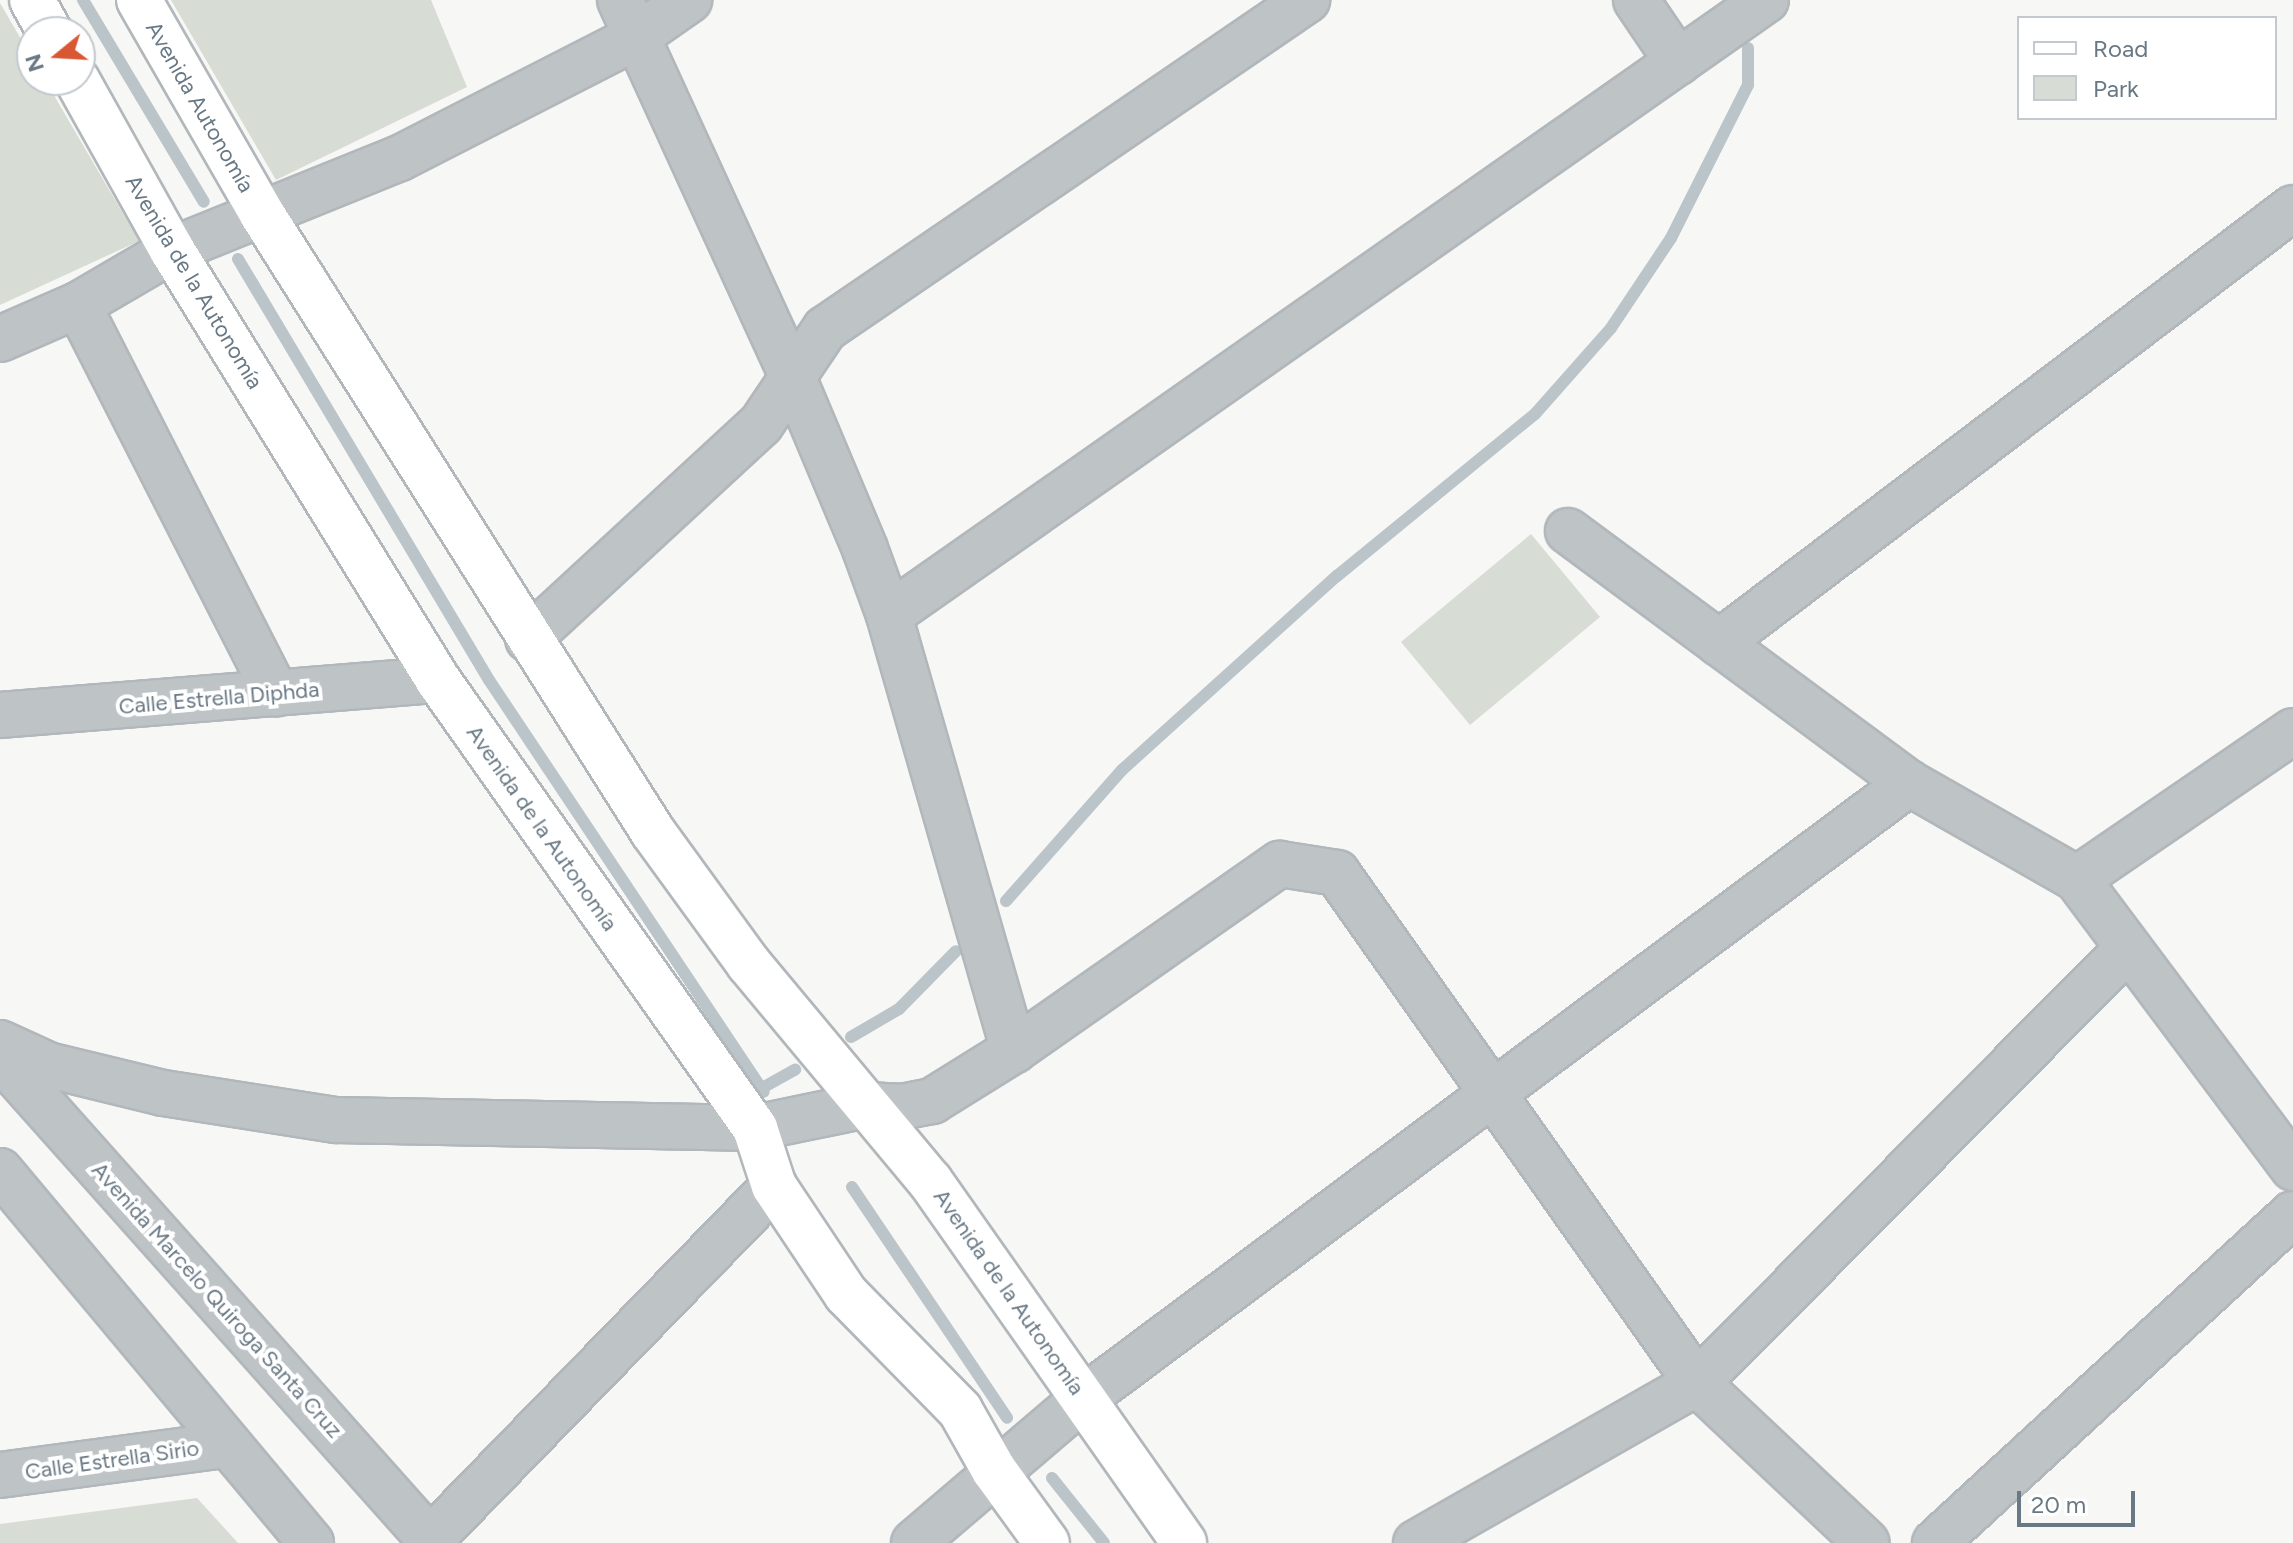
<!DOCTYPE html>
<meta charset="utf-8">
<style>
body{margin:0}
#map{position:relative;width:2293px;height:1543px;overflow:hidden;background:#f7f7f5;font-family:Figtree,sans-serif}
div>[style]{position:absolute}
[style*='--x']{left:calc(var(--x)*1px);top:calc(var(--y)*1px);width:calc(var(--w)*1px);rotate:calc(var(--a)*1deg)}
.green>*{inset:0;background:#d7dcd4}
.stream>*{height:12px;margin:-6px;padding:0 6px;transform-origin:6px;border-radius:6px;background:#bac4c9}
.roads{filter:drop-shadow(2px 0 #b1b7bb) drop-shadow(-2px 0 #b1b7bb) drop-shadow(0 2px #b1b7bb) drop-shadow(0 -2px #b1b7bb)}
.street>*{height:44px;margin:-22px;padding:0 22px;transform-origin:22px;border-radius:22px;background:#bec3c6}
.secondary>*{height:44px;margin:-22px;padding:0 22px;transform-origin:22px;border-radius:22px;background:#fff}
span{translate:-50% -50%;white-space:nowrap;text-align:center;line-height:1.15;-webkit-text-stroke:8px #fff;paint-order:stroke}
.street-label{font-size:22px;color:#687884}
.legend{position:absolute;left:2017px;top:16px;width:260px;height:104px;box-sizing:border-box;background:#fff;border:2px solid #c3c9ce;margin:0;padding:10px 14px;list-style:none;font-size:24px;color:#687884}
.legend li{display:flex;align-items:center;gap:16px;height:40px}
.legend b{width:40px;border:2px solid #c3c9ce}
.north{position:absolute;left:16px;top:16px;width:80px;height:80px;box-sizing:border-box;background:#fff;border:2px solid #c3c9ce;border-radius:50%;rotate:252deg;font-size:22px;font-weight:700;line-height:32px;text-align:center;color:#687884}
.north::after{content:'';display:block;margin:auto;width:28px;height:36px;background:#d95833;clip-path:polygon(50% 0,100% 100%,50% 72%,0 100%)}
.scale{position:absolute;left:2017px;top:1491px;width:118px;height:36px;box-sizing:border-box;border:4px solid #687884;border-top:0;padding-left:10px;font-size:24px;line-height:28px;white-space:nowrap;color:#687884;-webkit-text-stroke:6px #fff;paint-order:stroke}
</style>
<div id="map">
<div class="green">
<div style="clip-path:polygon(171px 0,431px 0,467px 87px,276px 180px)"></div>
<div style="clip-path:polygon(0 3px,32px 58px,32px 80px,45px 80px,139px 241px,0 305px)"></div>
<div style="clip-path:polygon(1531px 534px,1600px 617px,1470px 725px,1401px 642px)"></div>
<div style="clip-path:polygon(197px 1498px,238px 1543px,0 1543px,0 1524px)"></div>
</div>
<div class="stream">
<div style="--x:83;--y:0;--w:235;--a:59.1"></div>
<div style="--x:238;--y:259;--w:490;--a:59.2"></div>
<div style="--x:489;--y:680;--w:495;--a:56.3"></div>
<div style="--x:1006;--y:901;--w:175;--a:-48.5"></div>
<div style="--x:1122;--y:770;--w:290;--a:-42.1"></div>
<div style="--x:1337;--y:576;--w:256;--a:-39.3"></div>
<div style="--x:1535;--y:414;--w:115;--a:-48.5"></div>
<div style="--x:1611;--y:328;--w:108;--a:-56.3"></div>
<div style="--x:1671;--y:238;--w:171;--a:-63.3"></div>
<div style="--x:1748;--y:85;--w:37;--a:-90"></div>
<div style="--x:851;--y:1037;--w:56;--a:-30.3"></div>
<div style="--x:899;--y:1009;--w:81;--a:-45.5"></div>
<div style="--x:762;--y:1088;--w:38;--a:-29"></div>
<div style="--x:852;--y:1187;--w:278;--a:56.1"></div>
<div style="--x:1052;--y:1478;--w:83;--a:51.3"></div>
</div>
<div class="roads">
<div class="street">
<div style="--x:620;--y:0;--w:413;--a:65.4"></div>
<div style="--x:792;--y:375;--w:189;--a:67.2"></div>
<div style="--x:865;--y:549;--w:70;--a:70"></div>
<div style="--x:889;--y:615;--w:453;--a:74"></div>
<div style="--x:1636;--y:0;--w:75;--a:55.9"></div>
<div style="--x:78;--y:305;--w:436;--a:63"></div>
<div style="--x:0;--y:339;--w:85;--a:-23.6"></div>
<div style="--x:78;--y:305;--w:109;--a:-30.3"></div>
<div style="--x:172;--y:250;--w:246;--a:-22"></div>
<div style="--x:400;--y:158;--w:265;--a:-27.1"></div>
<div style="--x:636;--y:37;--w:65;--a:-34.9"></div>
<div style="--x:1568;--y:531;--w:424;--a:36.5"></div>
<div style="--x:1909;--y:783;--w:193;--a:29.7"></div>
<div style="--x:2077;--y:879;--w:262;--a:-34.4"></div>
<div style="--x:889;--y:615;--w:1071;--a:-35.04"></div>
<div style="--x:528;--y:639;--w:317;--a:-42.7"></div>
<div style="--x:761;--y:424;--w:115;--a:-56"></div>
<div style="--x:825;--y:329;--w:584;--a:-34.32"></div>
<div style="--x:1719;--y:643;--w:720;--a:-37.16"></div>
<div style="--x:0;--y:715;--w:439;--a:-4.6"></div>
<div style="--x:2077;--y:879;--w:361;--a:53.2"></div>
<div style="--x:0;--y:1043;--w:53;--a:24.6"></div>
<div style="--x:48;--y:1065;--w:118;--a:13.7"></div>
<div style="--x:163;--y:1093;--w:175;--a:8.9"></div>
<div style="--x:336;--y:1120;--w:419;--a:1.1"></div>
<div style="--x:755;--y:1128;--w:113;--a:-11.7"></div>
<div style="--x:866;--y:1105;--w:35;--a:3"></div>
<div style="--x:901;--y:1107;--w:32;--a:-11"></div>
<div style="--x:932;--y:1101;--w:97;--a:-31.9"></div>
<div style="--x:1014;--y:1050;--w:325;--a:-35"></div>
<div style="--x:1280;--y:864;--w:58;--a:9"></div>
<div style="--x:1337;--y:873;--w:624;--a:54.78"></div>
<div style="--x:1697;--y:1383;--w:233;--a:43.3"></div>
<div style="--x:0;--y:1057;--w:651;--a:48.3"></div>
<div style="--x:0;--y:1171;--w:485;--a:50.1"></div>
<div style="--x:0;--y:1475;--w:226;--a:-7.6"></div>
<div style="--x:430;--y:1540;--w:494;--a:-45.8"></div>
<div style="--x:914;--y:1543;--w:223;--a:-40.5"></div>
<div style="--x:1084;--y:1398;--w:1029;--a:-36.7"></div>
<div style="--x:1416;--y:1543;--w:323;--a:-29.7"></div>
<div style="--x:1697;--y:1383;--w:612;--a:-45.26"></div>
<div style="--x:1935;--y:1543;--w:486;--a:-42.6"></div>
</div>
<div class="secondary">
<div style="--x:32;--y:0;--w:37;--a:61"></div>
<div style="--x:139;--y:0;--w:247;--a:60.1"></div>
<div style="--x:262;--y:214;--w:731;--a:57.68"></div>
<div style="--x:653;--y:832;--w:163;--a:54"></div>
<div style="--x:749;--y:964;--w:283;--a:50.2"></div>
<div style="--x:930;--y:1181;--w:442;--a:54.9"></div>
<div style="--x:77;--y:80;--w:195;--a:60.8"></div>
<div style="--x:172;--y:250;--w:506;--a:58.26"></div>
<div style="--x:438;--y:680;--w:549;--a:54.72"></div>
<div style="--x:755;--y:1128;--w:61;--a:71.9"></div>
<div style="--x:774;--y:1186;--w:130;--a:56.3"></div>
<div style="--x:846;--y:1294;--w:163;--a:45.5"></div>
<div style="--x:960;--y:1410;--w:69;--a:60.5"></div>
<div style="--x:994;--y:1470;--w:90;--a:54"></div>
</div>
</div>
<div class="street-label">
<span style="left:200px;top:107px;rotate:60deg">Avenida Autonomía</span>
<span style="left:194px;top:282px;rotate:59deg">Avenida de la Autonomía</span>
<span style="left:219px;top:698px;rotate:-5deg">Calle Estrella Diphda</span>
<span style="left:542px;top:828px;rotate:55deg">Avenida de la Autonomía</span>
<span style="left:1009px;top:1292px;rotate:55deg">Avenida de la Autonomía</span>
<span style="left:217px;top:1300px;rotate:48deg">Avenida Marcelo Quiroga Santa Cruz</span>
<span style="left:112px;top:1460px;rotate:-8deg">Calle Estrella Sirio</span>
</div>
<ul class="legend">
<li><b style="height:10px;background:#fff"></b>Road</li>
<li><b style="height:22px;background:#d7dcd4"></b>Park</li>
</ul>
<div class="north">N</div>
<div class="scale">20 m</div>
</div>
